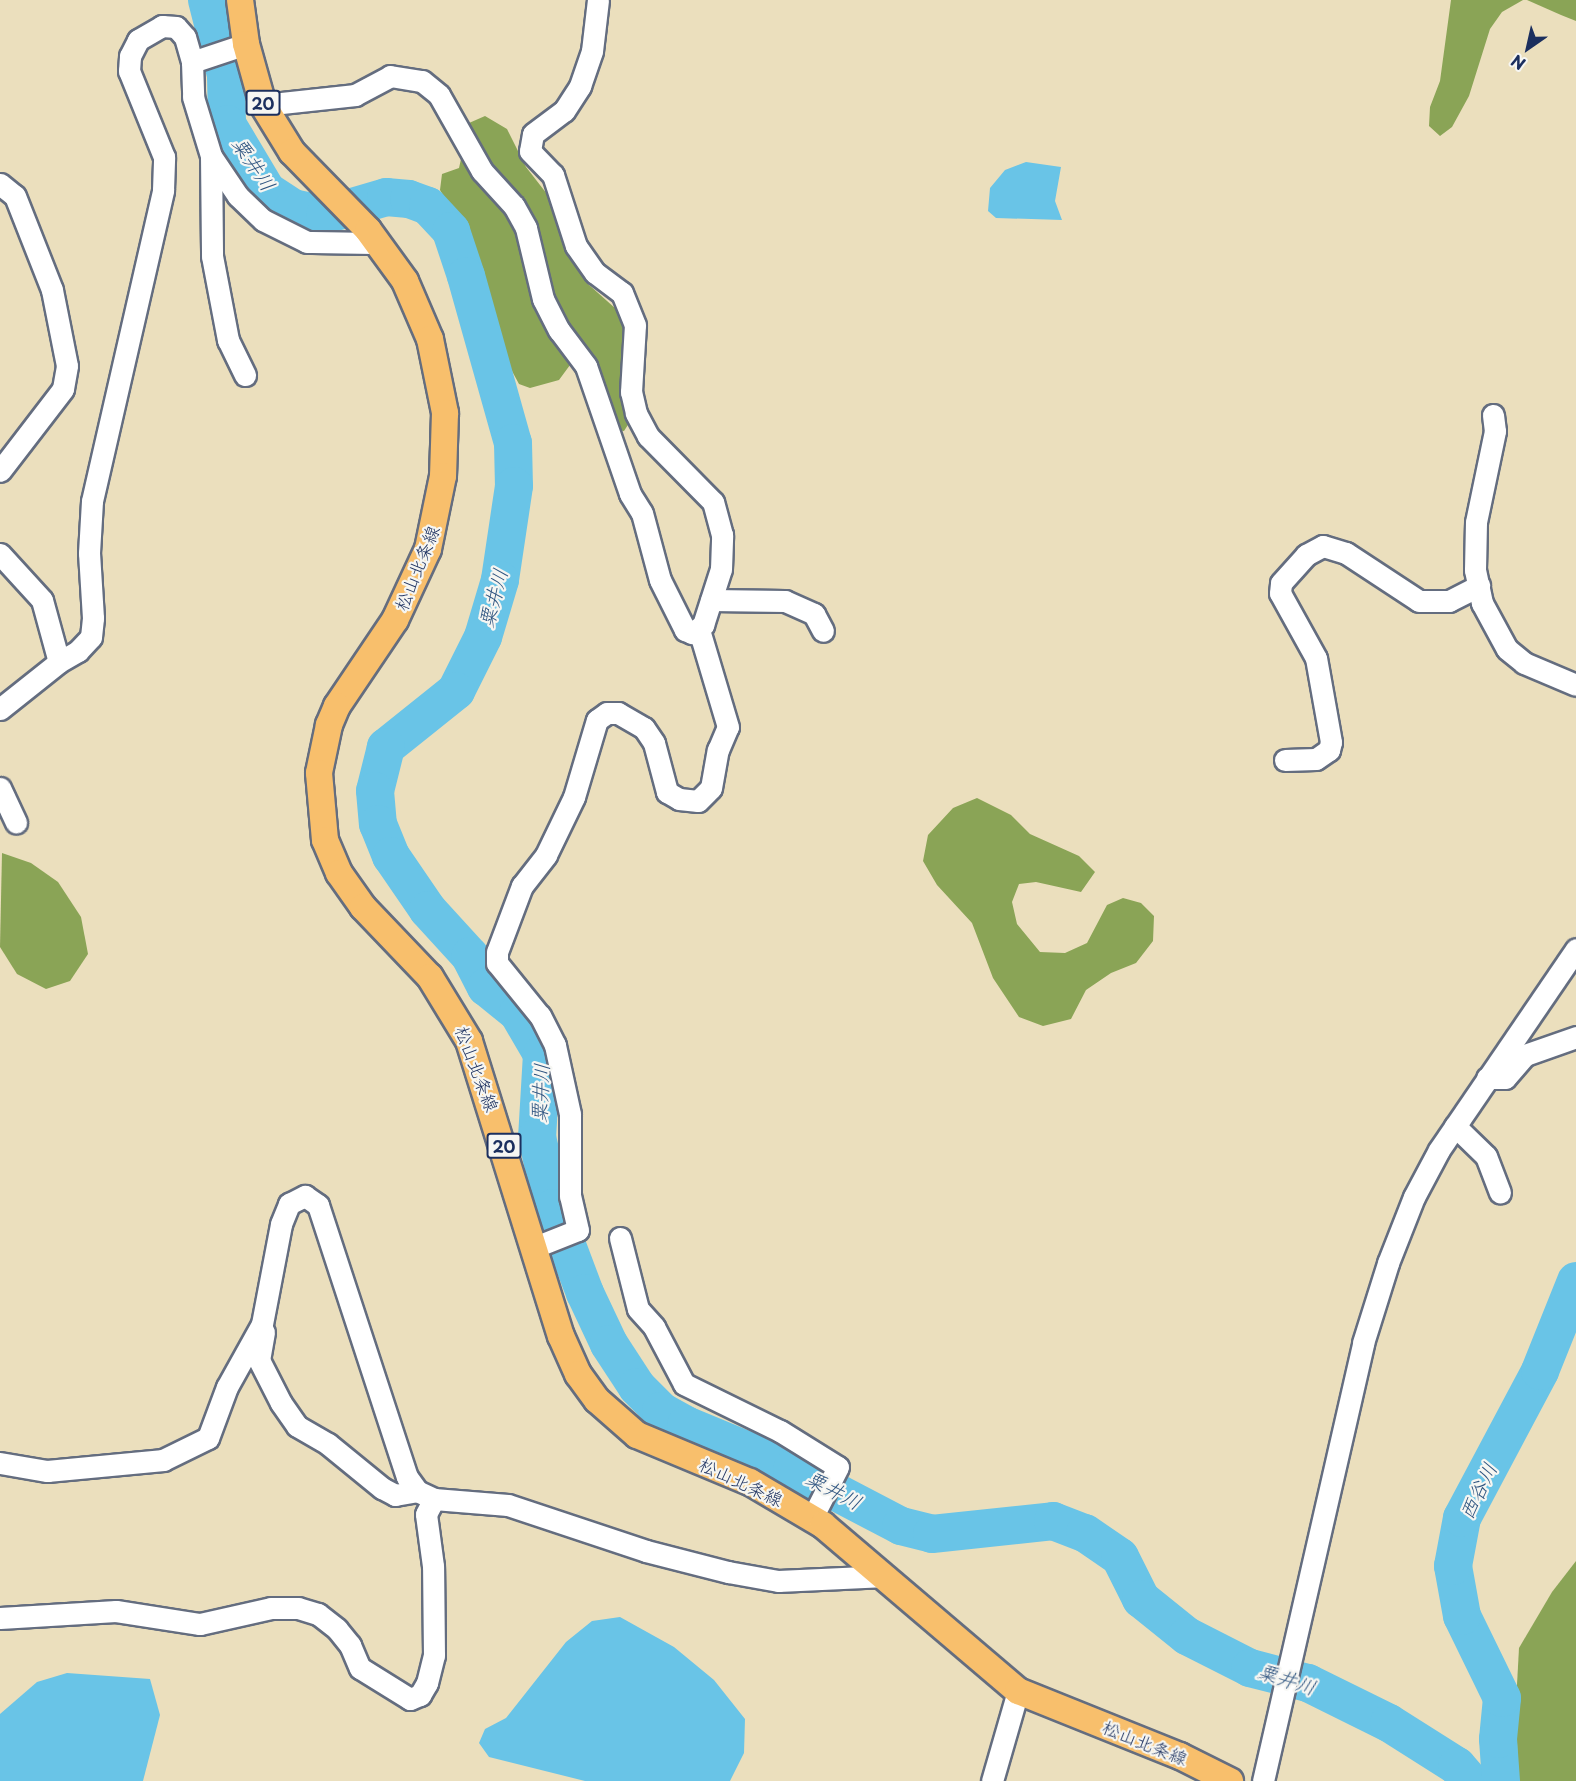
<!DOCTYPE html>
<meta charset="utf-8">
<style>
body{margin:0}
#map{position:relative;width:1576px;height:1781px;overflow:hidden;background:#ebdfbd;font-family:"Playpen Sans","Klee One",sans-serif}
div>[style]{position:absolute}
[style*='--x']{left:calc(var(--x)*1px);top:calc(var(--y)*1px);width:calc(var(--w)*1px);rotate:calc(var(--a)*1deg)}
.forest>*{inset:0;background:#8aa456}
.water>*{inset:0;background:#69c4e7}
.river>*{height:38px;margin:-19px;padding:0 19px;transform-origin:19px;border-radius:19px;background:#69c4e7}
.roads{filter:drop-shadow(2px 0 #646d7f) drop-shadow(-2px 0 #646d7f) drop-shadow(0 2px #646d7f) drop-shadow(0 -2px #646d7f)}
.minor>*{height:21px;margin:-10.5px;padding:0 10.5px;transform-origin:10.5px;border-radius:10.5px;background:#fff}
.major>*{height:26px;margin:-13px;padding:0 13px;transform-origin:13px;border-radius:13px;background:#f8bf6c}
span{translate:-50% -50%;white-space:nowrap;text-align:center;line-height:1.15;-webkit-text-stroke:4.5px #f6f6f2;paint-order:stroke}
.shield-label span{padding:2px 4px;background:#f6f6f2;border:2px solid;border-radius:4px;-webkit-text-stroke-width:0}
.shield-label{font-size:16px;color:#1b2f5e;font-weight:700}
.street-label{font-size:18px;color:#1b2f5e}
.water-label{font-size:20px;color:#2e5480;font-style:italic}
.north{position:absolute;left:1498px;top:18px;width:60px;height:60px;-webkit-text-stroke:4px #f6f6f2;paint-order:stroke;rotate:214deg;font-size:16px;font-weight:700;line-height:24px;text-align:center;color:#1b2f5e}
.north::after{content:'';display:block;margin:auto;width:21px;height:27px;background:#1b2f5e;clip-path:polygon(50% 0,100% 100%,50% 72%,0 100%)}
</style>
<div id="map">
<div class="forest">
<div style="clip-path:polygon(1451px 0,1523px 0,1502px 12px,1490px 29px,1469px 96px,1452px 127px,1440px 136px,1429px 126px,1430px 107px,1440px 81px)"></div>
<div style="clip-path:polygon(1527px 0,1576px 0,1576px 21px,1561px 15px)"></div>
<div style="clip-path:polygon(485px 116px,507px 129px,526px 167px,547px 194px,563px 241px,588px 284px,616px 309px,626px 330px,633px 417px,624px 431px,608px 429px,582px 371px,570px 365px,559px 380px,530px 388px,519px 384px,500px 349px,484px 278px,466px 234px,440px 190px,442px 174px,459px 168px,469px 123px)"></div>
<div style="clip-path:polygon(977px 798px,1011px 815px,1030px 834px,1079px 856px,1095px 872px,1081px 892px,1036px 882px,1019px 884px,1012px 902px,1017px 924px,1040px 952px,1065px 953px,1087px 943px,1107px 905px,1123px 898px,1141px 903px,1154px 916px,1153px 941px,1136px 963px,1111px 973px,1086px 990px,1071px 1019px,1043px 1026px,1019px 1017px,993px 978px,972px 923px,937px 885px,923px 861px,928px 835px,953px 808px)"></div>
<div style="clip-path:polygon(2px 853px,31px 863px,58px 882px,81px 917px,88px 954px,70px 981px,46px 989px,17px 974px,0 947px)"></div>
<div style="clip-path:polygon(1576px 1561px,1576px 1781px,1518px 1781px,1516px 1703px,1519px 1648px,1552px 1592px)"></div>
</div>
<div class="water">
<div style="clip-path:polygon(1026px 162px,1061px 167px,1055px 201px,1062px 220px,996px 218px,988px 211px,990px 188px,1005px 170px)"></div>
<div style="clip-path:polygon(620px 1617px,674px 1647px,714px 1680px,745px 1719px,744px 1753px,730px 1781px,585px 1781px,489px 1757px,479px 1743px,485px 1729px,506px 1718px,566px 1642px,592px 1621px)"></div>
<div style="clip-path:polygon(67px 1673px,150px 1679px,160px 1715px,143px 1781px,0 1781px,0 1714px,37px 1682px)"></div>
</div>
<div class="river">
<div style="--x:207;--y:0;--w:77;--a:75.8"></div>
<div style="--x:226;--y:75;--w:49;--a:88.8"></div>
<div style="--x:227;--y:124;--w:78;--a:59.2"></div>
<div style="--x:267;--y:191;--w:31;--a:33"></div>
<div style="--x:293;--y:208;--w:33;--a:12"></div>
<div style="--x:325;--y:215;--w:64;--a:-16.4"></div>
<div style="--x:386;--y:197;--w:23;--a:5"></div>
<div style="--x:409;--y:199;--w:20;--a:20"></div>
<div style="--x:428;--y:206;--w:34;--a:47"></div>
<div style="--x:451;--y:231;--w:47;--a:71.6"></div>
<div style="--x:466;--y:276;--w:173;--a:74.3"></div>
<div style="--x:513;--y:443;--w:43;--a:88.7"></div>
<div style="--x:514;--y:486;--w:95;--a:98.5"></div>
<div style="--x:500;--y:580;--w:59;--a:106.6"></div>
<div style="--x:483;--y:637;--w:60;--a:116.6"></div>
<div style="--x:456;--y:691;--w:90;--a:141.3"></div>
<div style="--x:386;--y:747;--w:45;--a:104"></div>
<div style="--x:375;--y:791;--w:33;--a:85"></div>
<div style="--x:378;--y:824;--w:35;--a:68"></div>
<div style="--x:391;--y:856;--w:65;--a:55.6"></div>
<div style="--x:428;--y:910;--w:62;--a:47.6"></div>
<div style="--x:470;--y:956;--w:35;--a:63"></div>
<div style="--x:486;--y:987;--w:41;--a:39.1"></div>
<div style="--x:518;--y:1013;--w:48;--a:59.7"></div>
<div style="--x:542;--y:1054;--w:83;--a:93.4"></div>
<div style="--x:537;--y:1137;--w:73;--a:77.3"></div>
<div style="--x:553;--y:1208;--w:91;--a:69.4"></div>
<div style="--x:585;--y:1293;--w:56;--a:64.8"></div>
<div style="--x:609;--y:1344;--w:51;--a:56.9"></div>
<div style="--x:637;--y:1387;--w:34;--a:45"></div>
<div style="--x:661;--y:1411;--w:29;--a:29"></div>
<div style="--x:686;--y:1425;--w:115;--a:22.5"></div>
<div style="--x:792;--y:1469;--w:123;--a:27.6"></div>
<div style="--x:901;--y:1526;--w:32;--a:14"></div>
<div style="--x:932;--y:1534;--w:122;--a:-6.1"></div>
<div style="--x:1053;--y:1521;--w:34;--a:21"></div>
<div style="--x:1085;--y:1533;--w:42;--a:34.4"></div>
<div style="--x:1120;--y:1557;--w:47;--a:63.4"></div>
<div style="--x:1141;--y:1599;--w:59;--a:38.8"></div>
<div style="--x:1187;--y:1636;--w:71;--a:26.9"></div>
<div style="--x:1250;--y:1668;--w:60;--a:14.5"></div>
<div style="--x:1308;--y:1683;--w:90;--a:26.3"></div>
<div style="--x:1389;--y:1723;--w:80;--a:32.3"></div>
<div style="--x:1457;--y:1766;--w:20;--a:49"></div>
<div style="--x:1501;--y:1781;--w:42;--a:-94.1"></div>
<div style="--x:1498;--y:1739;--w:41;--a:-84.4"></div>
<div style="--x:1502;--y:1698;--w:91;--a:-116"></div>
<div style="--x:1462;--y:1616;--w:51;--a:-100.2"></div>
<div style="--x:1453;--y:1566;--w:49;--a:-79.4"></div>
<div style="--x:1462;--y:1518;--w:166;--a:-62"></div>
<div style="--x:1540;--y:1371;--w:97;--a:-68.2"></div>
</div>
<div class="roads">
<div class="minor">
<div style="--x:192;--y:62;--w:35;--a:88"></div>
<div style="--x:193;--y:97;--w:62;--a:73"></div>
<div style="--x:211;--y:156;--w:48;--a:56"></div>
<div style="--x:238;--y:196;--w:35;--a:44"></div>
<div style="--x:263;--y:220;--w:49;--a:26.6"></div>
<div style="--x:307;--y:242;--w:71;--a:0.8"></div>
<div style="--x:263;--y:105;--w:93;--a:-6.2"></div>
<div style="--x:355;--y:95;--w:40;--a:-28"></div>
<div style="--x:390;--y:76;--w:32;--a:9"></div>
<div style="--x:422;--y:81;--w:22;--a:39"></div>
<div style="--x:439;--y:95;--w:87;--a:60.5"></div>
<div style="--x:482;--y:171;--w:47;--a:47.6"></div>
<div style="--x:514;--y:206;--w:25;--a:61"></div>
<div style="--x:526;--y:228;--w:73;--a:76.5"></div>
<div style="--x:543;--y:299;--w:35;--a:63"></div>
<div style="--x:559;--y:330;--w:45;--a:53.1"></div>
<div style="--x:586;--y:366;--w:135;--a:71"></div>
<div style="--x:630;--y:494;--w:22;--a:58"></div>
<div style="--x:642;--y:513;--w:69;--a:75"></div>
<div style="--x:660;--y:580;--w:56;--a:63.4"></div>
<div style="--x:685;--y:630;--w:8;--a:23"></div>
<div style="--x:692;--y:633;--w:14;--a:-36"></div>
<div style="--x:703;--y:625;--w:59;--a:-72.2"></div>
<div style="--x:721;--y:569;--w:34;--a:-88"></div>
<div style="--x:722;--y:535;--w:34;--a:-105"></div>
<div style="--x:713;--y:502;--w:93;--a:-134.6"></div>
<div style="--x:648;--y:436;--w:26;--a:-118"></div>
<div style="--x:636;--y:413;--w:22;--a:-103"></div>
<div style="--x:631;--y:392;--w:67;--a:-86.6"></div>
<div style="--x:635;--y:325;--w:35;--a:-112"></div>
<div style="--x:622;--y:293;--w:34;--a:-143"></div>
<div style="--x:595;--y:273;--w:33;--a:-125"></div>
<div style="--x:576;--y:246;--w:75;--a:-107.9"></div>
<div style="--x:553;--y:175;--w:33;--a:-134"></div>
<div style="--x:530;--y:151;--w:17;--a:-80"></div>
<div style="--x:533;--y:134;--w:39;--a:-37"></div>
<div style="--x:564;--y:111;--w:30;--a:-57"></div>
<div style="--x:580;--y:86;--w:37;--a:-71"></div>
<div style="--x:592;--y:51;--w:51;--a:-83.3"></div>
<div style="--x:211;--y:156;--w:100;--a:89.4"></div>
<div style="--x:212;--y:256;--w:86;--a:79.2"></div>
<div style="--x:228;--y:340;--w:39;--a:64"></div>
<div style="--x:0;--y:184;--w:19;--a:39"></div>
<div style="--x:15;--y:196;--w:101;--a:68.5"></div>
<div style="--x:52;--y:290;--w:77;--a:78.8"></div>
<div style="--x:67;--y:366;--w:23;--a:100"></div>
<div style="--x:63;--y:389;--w:103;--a:127.5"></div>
<div style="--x:1493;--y:415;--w:16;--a:83"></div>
<div style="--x:1495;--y:431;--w:93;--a:101.8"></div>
<div style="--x:1476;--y:522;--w:48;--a:91.2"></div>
<div style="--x:1475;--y:570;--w:34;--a:78"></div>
<div style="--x:1482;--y:603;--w:52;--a:61.5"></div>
<div style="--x:1507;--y:649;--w:22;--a:39"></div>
<div style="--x:1524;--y:663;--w:56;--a:22.9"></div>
<div style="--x:0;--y:554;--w:62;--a:47.6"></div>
<div style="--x:42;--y:600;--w:64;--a:74.7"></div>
<div style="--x:59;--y:662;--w:22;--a:-30"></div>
<div style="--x:78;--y:651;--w:19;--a:-47"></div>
<div style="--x:91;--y:637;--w:19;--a:-84"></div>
<div style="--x:93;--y:618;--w:65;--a:-93.5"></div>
<div style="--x:89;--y:553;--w:52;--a:-86.7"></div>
<div style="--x:92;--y:501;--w:319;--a:-77.1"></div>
<div style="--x:163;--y:190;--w:33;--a:-88"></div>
<div style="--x:164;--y:157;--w:93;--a:-112.1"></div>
<div style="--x:129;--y:71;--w:15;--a:-86"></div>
<div style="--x:130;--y:56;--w:18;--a:-63"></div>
<div style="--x:138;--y:40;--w:28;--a:-30"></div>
<div style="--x:162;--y:26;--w:14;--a:4"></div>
<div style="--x:176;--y:27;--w:13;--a:48"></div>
<div style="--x:185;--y:37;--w:26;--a:74"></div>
<div style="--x:192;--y:62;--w:57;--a:-18.4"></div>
<div style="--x:711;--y:600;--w:74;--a:0.8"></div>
<div style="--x:785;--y:601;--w:32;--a:24"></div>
<div style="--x:814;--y:614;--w:19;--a:62"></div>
<div style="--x:0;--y:709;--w:75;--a:-38.5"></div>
<div style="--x:1285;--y:760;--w:31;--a:-2"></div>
<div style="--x:1316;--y:759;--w:16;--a:-35"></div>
<div style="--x:1329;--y:750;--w:8;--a:-76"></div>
<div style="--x:1331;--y:742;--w:85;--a:-100.1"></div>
<div style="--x:1316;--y:658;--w:74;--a:-119"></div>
<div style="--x:1280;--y:593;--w:10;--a:-84"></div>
<div style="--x:1281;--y:583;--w:38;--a:-48"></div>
<div style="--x:1306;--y:555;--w:19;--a:-28"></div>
<div style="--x:1323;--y:546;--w:24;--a:17"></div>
<div style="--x:1346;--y:553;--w:87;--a:33.3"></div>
<div style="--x:1419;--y:601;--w:30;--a:0"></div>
<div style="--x:1449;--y:601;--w:34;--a:-27"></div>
<div style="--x:0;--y:788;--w:38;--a:65"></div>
<div style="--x:1487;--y:1078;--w:18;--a:0"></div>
<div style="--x:1505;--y:1078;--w:30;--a:-49"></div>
<div style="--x:1525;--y:1055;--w:54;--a:-19.4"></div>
<div style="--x:1455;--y:1126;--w:43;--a:44.1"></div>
<div style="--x:1486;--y:1156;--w:39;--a:69"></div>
<div style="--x:620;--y:1238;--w:73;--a:75.8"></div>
<div style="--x:638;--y:1309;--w:24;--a:48"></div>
<div style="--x:654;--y:1327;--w:64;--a:62.2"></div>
<div style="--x:684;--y:1384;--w:107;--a:26.1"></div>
<div style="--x:780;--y:1431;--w:68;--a:31.8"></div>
<div style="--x:838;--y:1467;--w:57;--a:117"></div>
<div style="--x:535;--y:1247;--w:46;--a:-21.6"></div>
<div style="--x:578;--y:1230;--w:35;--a:-103"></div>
<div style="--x:570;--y:1196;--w:82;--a:-90"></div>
<div style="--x:570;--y:1114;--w:71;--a:-102.3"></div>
<div style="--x:555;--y:1045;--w:33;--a:-117"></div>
<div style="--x:540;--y:1016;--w:68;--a:-129.1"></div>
<div style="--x:497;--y:963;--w:11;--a:-90"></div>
<div style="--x:497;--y:952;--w:71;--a:-69.3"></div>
<div style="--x:522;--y:886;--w:39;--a:-52"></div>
<div style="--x:546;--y:855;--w:64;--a:-64.2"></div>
<div style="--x:574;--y:797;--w:80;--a:-73.4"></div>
<div style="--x:597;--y:720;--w:12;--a:-35"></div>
<div style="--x:607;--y:713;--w:11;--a:0"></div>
<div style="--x:618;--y:713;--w:30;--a:30"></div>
<div style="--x:644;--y:728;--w:18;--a:56"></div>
<div style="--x:654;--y:743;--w:51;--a:75.1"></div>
<div style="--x:667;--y:792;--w:14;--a:30"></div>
<div style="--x:679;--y:799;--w:19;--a:6"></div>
<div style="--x:698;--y:801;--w:18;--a:-45"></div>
<div style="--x:711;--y:788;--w:39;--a:-80"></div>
<div style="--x:718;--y:750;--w:25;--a:-67"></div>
<div style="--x:728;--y:727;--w:101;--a:-106.6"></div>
<div style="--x:264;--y:1332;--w:28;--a:100"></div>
<div style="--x:259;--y:1360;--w:48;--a:62.9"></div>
<div style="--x:281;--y:1403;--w:28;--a:55"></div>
<div style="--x:297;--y:1426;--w:36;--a:30"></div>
<div style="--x:328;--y:1444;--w:70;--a:39.2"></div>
<div style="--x:382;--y:1488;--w:15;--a:28"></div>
<div style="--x:395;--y:1495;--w:22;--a:-10"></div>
<div style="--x:0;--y:1463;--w:48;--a:9.7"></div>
<div style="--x:47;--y:1471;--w:117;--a:-5.4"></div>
<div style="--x:163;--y:1460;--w:50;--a:-26.1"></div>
<div style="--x:208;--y:1438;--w:54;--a:-69.6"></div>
<div style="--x:227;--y:1387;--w:72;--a:-60.9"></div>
<div style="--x:262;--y:1324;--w:102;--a:-79.2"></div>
<div style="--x:281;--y:1224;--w:22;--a:-68"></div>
<div style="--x:289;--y:1204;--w:18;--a:-27"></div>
<div style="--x:305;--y:1196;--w:16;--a:35"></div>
<div style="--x:318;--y:1205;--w:286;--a:71.9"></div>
<div style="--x:407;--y:1477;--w:17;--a:54"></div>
<div style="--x:417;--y:1491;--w:19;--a:25"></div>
<div style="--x:434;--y:1499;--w:74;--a:4.6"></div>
<div style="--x:508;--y:1505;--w:145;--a:18.4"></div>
<div style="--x:646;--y:1551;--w:85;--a:14.4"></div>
<div style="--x:728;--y:1572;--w:51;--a:10.2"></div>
<div style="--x:778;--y:1581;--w:108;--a:-2.7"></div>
<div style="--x:0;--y:1618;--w:116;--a:-3.5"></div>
<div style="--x:116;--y:1611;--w:85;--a:8.8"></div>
<div style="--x:200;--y:1624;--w:73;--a:-12.7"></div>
<div style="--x:271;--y:1608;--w:27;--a:0"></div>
<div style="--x:298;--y:1608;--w:21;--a:17"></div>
<div style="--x:318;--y:1614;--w:24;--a:38"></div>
<div style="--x:337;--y:1629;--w:21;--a:51"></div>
<div style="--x:350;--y:1645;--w:25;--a:67"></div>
<div style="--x:360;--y:1668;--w:59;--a:31.8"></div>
<div style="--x:410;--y:1699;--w:11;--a:-22"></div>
<div style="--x:420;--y:1695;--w:14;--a:-60"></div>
<div style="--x:427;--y:1683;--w:29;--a:-76"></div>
<div style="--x:434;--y:1655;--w:89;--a:-90.6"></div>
<div style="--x:433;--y:1566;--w:52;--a:-97.7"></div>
<div style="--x:426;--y:1514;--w:17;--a:-62"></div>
<div style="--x:992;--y:1781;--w:94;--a:-73.9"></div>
<div style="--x:1263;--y:1781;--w:449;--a:-77.1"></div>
<div style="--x:1363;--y:1343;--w:84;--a:-72.6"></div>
<div style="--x:1388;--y:1263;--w:71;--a:-68.5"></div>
<div style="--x:1414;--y:1197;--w:53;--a:-62"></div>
<div style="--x:1439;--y:1150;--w:243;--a:-55.7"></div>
</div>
<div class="major">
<div style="--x:240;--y:0;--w:44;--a:82.2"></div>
<div style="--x:246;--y:44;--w:63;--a:74.4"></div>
<div style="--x:263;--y:105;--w:55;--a:58.3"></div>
<div style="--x:292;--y:152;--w:109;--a:45.7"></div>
<div style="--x:368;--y:230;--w:63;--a:54"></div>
<div style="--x:405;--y:281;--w:63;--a:66.7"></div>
<div style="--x:430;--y:339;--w:76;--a:78.5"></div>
<div style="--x:445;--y:413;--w:63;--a:91.8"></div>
<div style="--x:443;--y:476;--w:75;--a:101.6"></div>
<div style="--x:428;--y:549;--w:78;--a:114.9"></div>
<div style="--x:395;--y:620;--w:104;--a:124"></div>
<div style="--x:337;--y:706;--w:21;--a:113"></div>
<div style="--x:329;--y:725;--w:49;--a:101.8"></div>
<div style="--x:319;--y:773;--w:67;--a:84.9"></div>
<div style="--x:325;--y:840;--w:36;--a:67"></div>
<div style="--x:339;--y:873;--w:42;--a:54.8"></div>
<div style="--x:363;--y:907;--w:97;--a:46.3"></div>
<div style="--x:430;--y:977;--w:75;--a:58.6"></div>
<div style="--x:469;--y:1041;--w:309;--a:72.7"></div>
<div style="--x:561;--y:1336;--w:42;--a:65.9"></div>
<div style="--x:578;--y:1374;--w:32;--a:54"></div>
<div style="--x:597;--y:1400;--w:53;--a:41.2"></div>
<div style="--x:637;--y:1435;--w:122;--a:22.6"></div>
<div style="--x:750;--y:1482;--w:85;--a:30.5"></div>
<div style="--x:823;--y:1525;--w:256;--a:40.4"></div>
<div style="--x:1018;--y:1691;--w:175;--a:21.9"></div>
<div style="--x:1180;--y:1756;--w:56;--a:26.6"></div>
</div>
</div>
<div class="shield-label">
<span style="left:263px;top:103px">20</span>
<span style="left:504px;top:1146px">20</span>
</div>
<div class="street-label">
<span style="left:417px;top:568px;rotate:-68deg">松山北条線</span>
<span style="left:477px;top:1069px;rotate:69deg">松山北条線</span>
<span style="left:741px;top:1482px;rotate:25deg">松山北条線</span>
<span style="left:1145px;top:1743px;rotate:22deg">松山北条線</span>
</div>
<div class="water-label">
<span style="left:254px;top:164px;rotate:56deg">粟井川</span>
<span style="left:493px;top:598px;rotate:-75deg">粟井川</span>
<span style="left:540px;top:1093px;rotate:-87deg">粟井川</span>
<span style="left:834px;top:1490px;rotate:28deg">粟井川</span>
<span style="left:1478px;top:1491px;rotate:-64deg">西谷川</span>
<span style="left:1287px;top:1679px;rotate:18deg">粟井川</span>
</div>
<div class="north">N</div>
</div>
